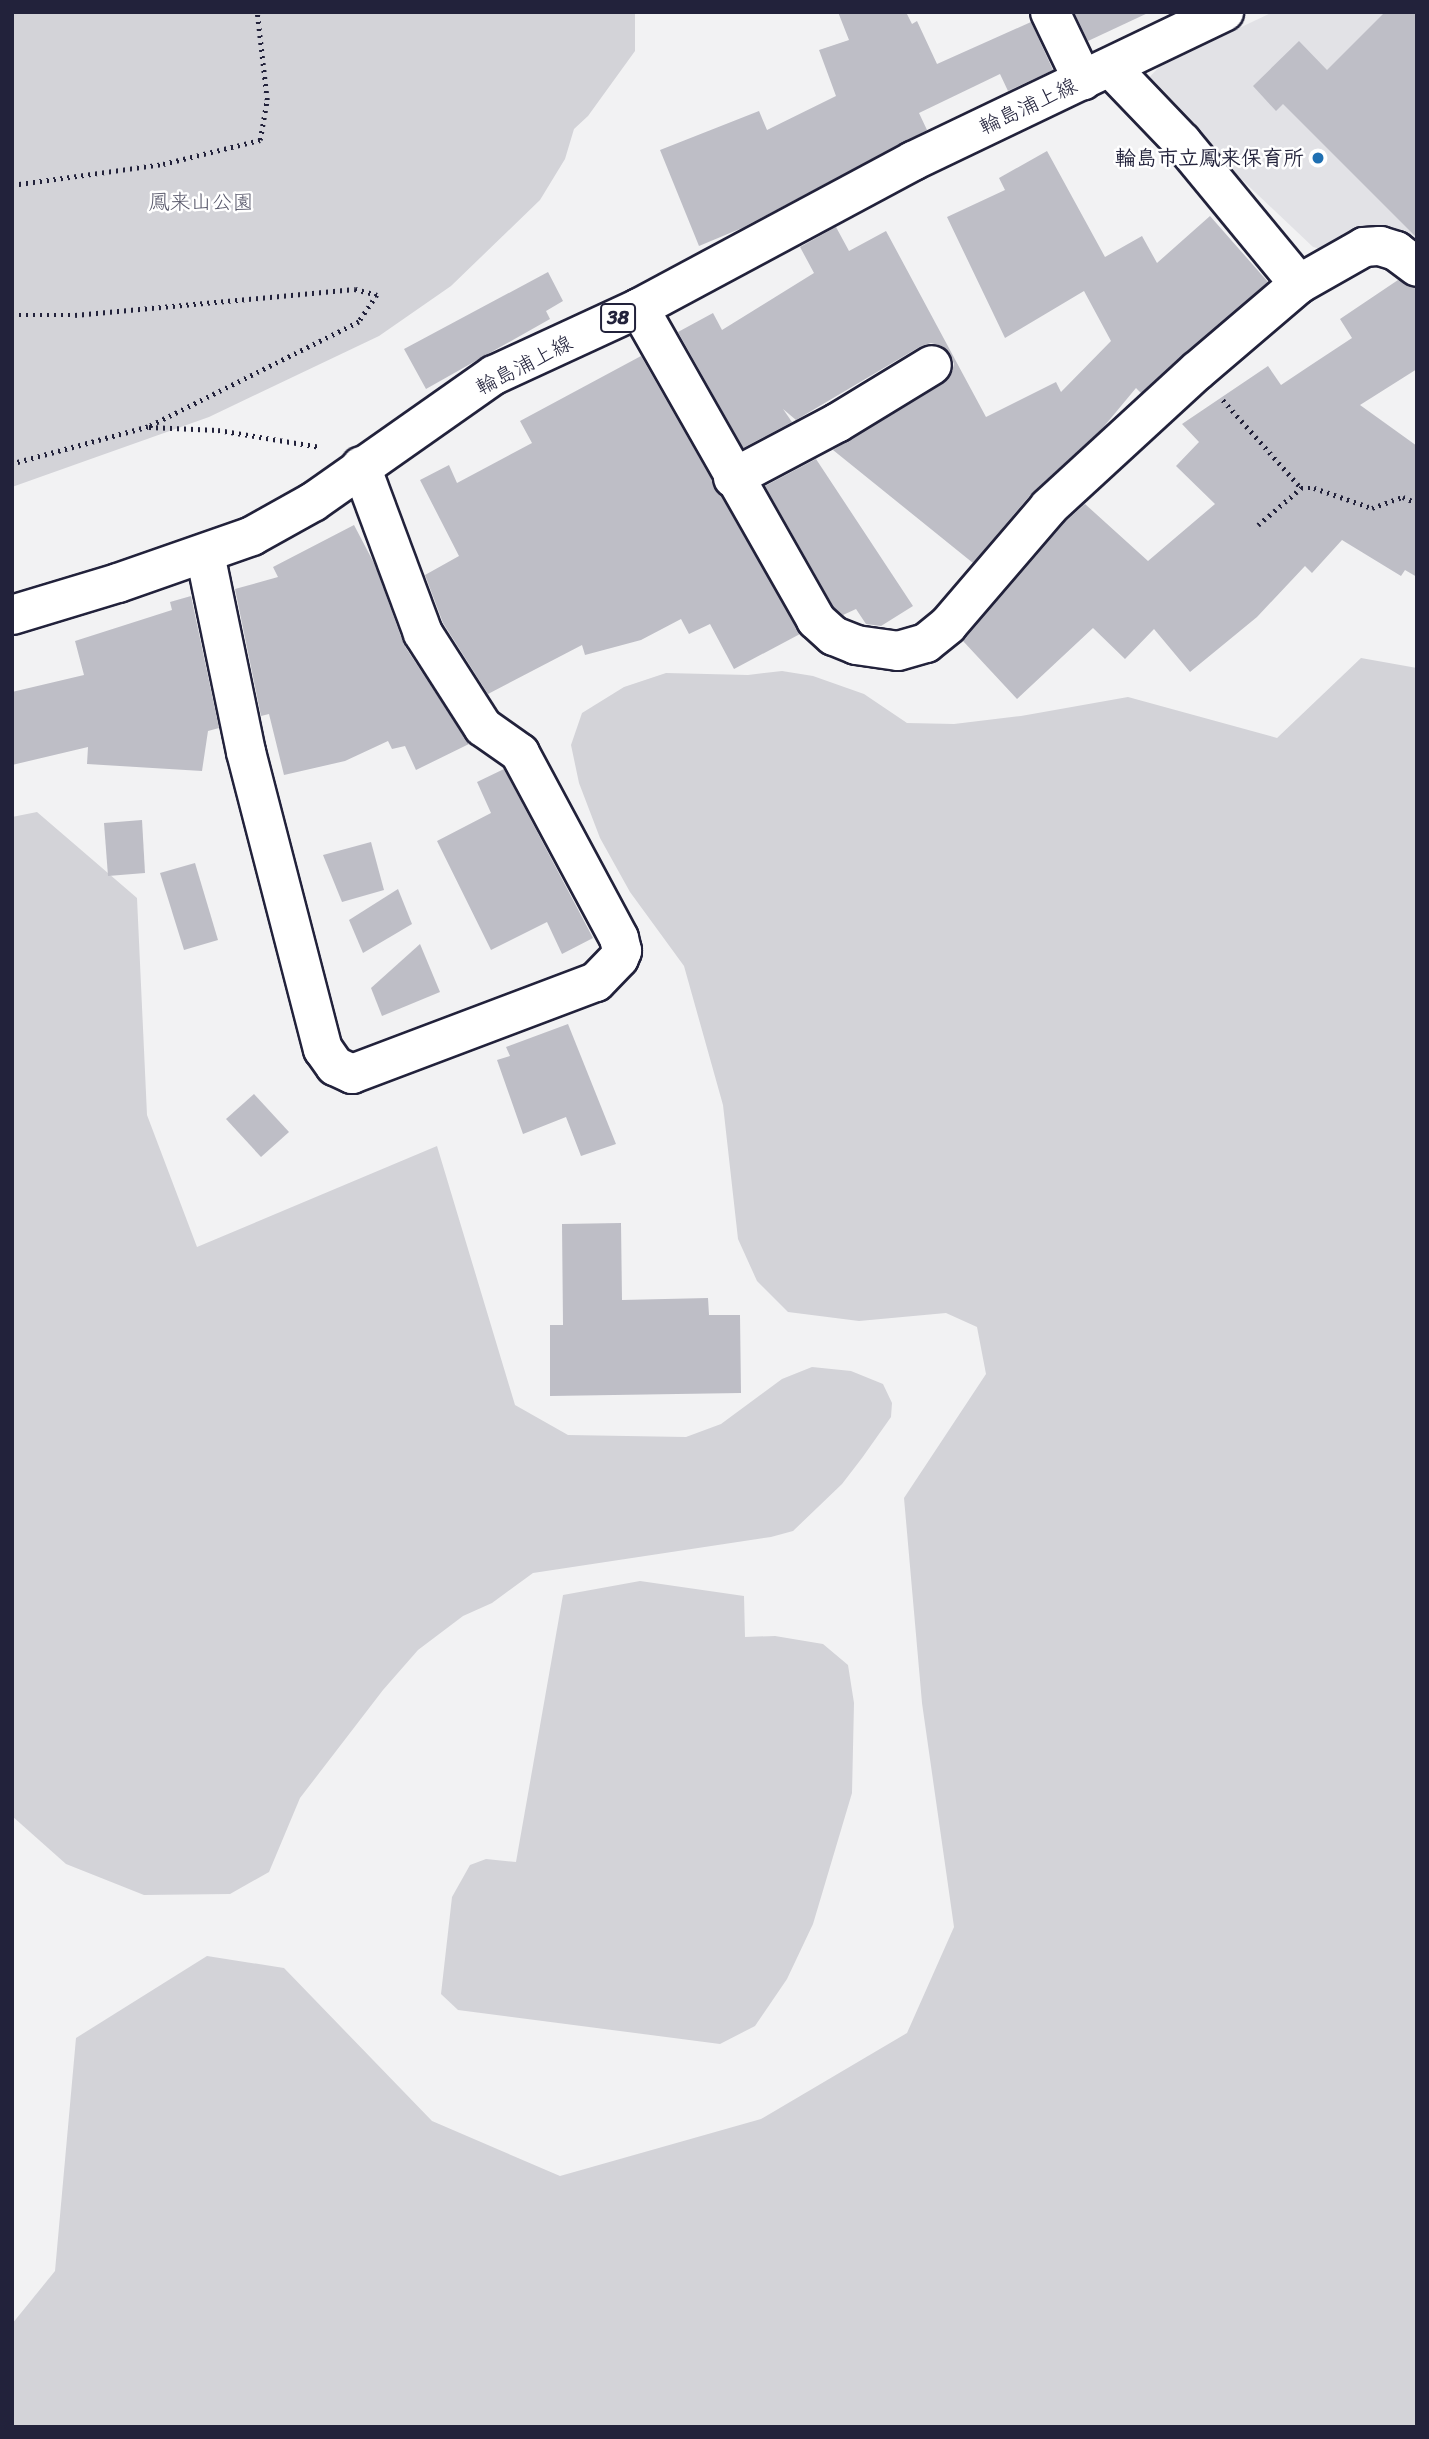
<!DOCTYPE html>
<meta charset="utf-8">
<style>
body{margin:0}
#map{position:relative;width:1429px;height:2439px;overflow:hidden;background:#f2f2f3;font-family:Sriracha,"Klee One",sans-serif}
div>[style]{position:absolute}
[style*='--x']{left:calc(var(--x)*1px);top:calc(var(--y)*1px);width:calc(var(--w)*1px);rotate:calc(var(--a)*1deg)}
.built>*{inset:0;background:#e2e2e6}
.green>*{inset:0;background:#d3d3d8}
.building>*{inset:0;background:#bebec6}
.path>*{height:4.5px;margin-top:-2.25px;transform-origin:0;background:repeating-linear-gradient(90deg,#22223b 0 2px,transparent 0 7px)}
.roads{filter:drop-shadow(2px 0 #22223b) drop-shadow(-2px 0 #22223b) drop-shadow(0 2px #22223b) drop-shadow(0 -2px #22223b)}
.street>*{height:38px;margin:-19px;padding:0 19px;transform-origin:19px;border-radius:19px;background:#fff}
.primary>*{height:38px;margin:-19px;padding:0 19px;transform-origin:19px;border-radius:19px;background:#fff}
.dots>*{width:19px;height:19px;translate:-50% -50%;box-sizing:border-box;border:4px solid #fff;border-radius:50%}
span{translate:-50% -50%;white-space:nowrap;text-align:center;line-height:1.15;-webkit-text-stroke:5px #fff;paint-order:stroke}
.shield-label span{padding:2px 5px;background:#fff;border:2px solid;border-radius:5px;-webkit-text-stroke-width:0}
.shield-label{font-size:19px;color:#22223b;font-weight:700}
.street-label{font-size:21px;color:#22223b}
.poi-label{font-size:21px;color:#22223b;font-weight:700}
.right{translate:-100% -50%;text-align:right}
.park-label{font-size:21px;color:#57576a}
.frame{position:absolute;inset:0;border:14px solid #22223b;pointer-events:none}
</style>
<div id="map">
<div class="built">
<div style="clip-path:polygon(1273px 12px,1417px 12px,1417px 244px,1325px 250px,1313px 247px,1142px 85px,1161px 65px)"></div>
</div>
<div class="green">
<div style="clip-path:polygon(12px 12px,635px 12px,635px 51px,588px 116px,574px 129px,565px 159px,540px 200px,451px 286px,379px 336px,209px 417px,12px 487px)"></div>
<div style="clip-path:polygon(1361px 658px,1417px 668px,1417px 2427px,12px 2427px,12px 2324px,55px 2271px,76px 2038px,207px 1956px,284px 1968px,432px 2121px,560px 2176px,761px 2119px,907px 2033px,954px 1927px,922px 1703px,904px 1498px,986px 1374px,977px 1327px,946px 1313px,859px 1321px,788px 1312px,757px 1281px,738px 1239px,723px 1105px,684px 966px,630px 892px,600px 838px,579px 783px,571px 745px,582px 713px,624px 687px,666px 673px,748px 675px,782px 671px,813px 676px,864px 694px,907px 723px,954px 724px,1021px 716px,1128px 697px,1277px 738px)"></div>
<div style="clip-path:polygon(37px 812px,137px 898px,147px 1115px,197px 1247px,437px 1146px,515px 1405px,568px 1435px,686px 1437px,721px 1424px,782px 1379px,812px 1367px,851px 1371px,883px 1384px,892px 1403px,891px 1417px,862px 1458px,842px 1484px,793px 1531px,771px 1537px,533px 1573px,492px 1603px,463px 1616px,418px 1650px,383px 1690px,300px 1798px,269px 1872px,230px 1894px,144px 1895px,66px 1864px,12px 1816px,12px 817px)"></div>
<div style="clip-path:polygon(640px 1581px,744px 1596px,745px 1637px,775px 1636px,823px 1644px,848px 1665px,854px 1703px,852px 1793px,813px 1924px,787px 1979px,755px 2026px,720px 2044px,458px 2010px,441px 1994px,452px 1897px,470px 1865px,486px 1859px,516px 1862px,563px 1595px)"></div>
</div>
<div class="building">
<div style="clip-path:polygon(838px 12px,906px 12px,912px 24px,917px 21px,937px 64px,1031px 22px,1053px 70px,1008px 91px,1000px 74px,919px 113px,927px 130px,742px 228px,699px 246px,660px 150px,759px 111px,767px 130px,836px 96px,819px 50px,849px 40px)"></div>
<div style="clip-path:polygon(1074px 12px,1150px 12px,1088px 41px)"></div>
<div style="clip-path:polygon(1385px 12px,1417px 12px,1417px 238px,1283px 104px,1276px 111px,1253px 86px,1299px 41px,1327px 70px)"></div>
<div style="clip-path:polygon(1047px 151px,1105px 257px,1142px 236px,1157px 263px,1210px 216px,1268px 282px,1141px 393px,1136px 388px,1101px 430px,1032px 493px,973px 563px,833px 450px,944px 383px,951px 375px,954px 364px,950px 353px,942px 346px,931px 343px,921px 346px,796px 420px,783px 409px,792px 422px,743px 448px,678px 332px,713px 313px,722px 330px,814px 273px,800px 247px,836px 227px,849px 251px,886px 231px,986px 417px,1056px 382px,1061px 392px,1111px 341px,1084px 291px,1005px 338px,947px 217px,1005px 190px,999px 178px)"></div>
<div style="clip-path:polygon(548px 272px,563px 301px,546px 311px,550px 319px,426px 389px,404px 349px)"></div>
<div style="clip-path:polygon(1398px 280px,1417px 288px,1417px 369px,1360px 405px,1417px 446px,1417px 577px,1405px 570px,1401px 576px,1342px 540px,1312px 573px,1305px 566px,1257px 617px,1190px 672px,1154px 629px,1125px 659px,1093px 628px,1017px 699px,963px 641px,1065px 522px,1085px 504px,1148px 561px,1215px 504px,1176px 466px,1199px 442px,1182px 424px,1268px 366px,1281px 385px,1311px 365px,1352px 338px,1340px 319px)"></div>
<div style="clip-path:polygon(641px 356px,800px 634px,734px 669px,710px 624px,689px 634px,681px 619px,641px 640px,585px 655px,582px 645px,488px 694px,443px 623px,425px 575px,459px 556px,420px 480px,449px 465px,457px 483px,532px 443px,520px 421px)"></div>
<div style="clip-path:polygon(816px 459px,913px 606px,881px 626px,866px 624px,856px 609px,843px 615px,833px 606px,765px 486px)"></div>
<div style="clip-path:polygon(354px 525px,375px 565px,404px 645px,469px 744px,416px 770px,405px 746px,392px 749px,388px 741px,345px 761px,284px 775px,269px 714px,261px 716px,235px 589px,278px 577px,273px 567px)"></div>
<div style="clip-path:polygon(191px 596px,219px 728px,208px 731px,202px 771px,87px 764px,88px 747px,12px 765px,12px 692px,84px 675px,75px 641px,172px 610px,170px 602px)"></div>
<div style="clip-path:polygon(504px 769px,593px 938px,562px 954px,547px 922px,491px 950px,437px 841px,491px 813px,477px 782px)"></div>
<div style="clip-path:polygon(142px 820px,145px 873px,108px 876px,104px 823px)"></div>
<div style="clip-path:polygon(371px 842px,384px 890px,342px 902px,323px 855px)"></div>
<div style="clip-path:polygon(195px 863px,218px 940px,184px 950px,160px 873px)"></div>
<div style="clip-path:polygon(398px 889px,412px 924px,363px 953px,349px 920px)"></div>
<div style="clip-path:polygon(420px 944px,440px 992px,382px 1016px,371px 988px)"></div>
<div style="clip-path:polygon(568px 1024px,616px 1144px,581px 1156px,566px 1117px,523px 1134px,497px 1060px,510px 1056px,506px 1047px)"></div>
<div style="clip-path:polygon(254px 1094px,289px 1132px,261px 1157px,226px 1119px)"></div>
<div style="clip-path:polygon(621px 1223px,622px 1300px,708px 1298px,709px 1315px,740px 1315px,741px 1393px,550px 1396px,550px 1325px,563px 1325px,562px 1224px)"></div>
</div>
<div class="path">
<div style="--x:12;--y:185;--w:152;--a:-7.9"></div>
<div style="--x:163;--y:164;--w:100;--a:-13.9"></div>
<div style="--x:260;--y:140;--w:41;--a:-80.1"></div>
<div style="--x:267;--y:100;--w:89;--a:-96.5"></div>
<div style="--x:12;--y:315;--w:63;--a:0"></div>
<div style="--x:75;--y:315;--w:281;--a:-5.3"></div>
<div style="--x:355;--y:289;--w:23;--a:15"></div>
<div style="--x:377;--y:295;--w:32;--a:124"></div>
<div style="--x:359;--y:322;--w:236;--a:153.5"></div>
<div style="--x:148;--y:427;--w:141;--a:164.8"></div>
<div style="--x:1223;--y:400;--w:118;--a:48.4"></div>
<div style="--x:149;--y:427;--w:69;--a:2.5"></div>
<div style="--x:218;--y:430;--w:104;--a:9.4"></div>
<div style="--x:1258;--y:525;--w:57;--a:-40.7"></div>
<div style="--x:1301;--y:488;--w:13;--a:0"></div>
<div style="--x:1314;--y:488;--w:61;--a:19"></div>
<div style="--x:1372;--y:508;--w:33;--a:-20"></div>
<div style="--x:1403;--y:497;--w:15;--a:23"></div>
</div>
<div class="roads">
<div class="street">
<div style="--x:1050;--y:12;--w:76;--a:64.4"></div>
<div style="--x:1111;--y:68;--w:103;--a:46.2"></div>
<div style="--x:1182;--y:142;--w:184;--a:50.5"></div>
<div style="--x:639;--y:308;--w:359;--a:60.4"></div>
<div style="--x:816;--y:620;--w:24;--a:42"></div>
<div style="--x:834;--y:636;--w:24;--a:22"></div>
<div style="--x:856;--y:645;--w:42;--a:8.1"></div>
<div style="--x:898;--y:651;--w:29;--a:-16"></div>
<div style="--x:926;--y:643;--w:28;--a:-39"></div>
<div style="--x:948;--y:625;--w:155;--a:-49.4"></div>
<div style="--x:1049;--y:507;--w:201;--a:-42.6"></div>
<div style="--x:1197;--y:371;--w:134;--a:-40.5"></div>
<div style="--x:1299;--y:284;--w:75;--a:-29.6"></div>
<div style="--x:1364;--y:247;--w:16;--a:-4"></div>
<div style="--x:1380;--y:246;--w:17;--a:17"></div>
<div style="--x:1396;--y:251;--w:26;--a:37"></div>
<div style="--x:733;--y:478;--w:118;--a:-27.9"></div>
<div style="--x:837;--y:423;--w:111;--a:-31.4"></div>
<div style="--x:205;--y:554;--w:202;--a:78.3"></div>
<div style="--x:246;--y:752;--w:307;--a:75.5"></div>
<div style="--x:323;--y:1049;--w:21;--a:55"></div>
<div style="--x:335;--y:1066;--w:19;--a:25"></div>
<div style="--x:352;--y:1074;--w:261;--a:-20.7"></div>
<div style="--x:596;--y:982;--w:33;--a:-46"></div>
<div style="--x:619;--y:958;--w:8;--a:-67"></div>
<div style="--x:622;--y:951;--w:13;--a:-103"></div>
<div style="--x:619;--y:938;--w:210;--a:-118.2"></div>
<div style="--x:520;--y:753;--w:45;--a:-144.9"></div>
<div style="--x:483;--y:727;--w:112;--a:-122.6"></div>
<div style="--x:423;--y:633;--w:178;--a:-110.4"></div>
</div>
<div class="primary">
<div style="--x:12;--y:615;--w:111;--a:-16.8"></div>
<div style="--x:118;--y:583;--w:142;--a:-19.3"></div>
<div style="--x:252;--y:536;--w:70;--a:-29.1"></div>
<div style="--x:313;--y:502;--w:221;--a:-35.1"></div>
<div style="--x:494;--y:375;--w:160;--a:-24.8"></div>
<div style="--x:639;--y:308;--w:311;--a:-28.2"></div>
<div style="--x:913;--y:161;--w:345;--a:-25.6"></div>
</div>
</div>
<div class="dots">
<div style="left:1318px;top:158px;background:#1f6fb2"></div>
</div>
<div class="shield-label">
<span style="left:618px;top:318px">38</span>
</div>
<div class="street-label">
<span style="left:1028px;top:106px;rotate:-25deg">輪島浦上線</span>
<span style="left:524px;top:365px;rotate:-27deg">輪島浦上線</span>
</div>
<div class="poi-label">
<span class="right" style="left:1304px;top:158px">輪島市立鳳来保育所</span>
</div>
<div class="park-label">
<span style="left:201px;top:202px">鳳来山公園</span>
</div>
<div class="frame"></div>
</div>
